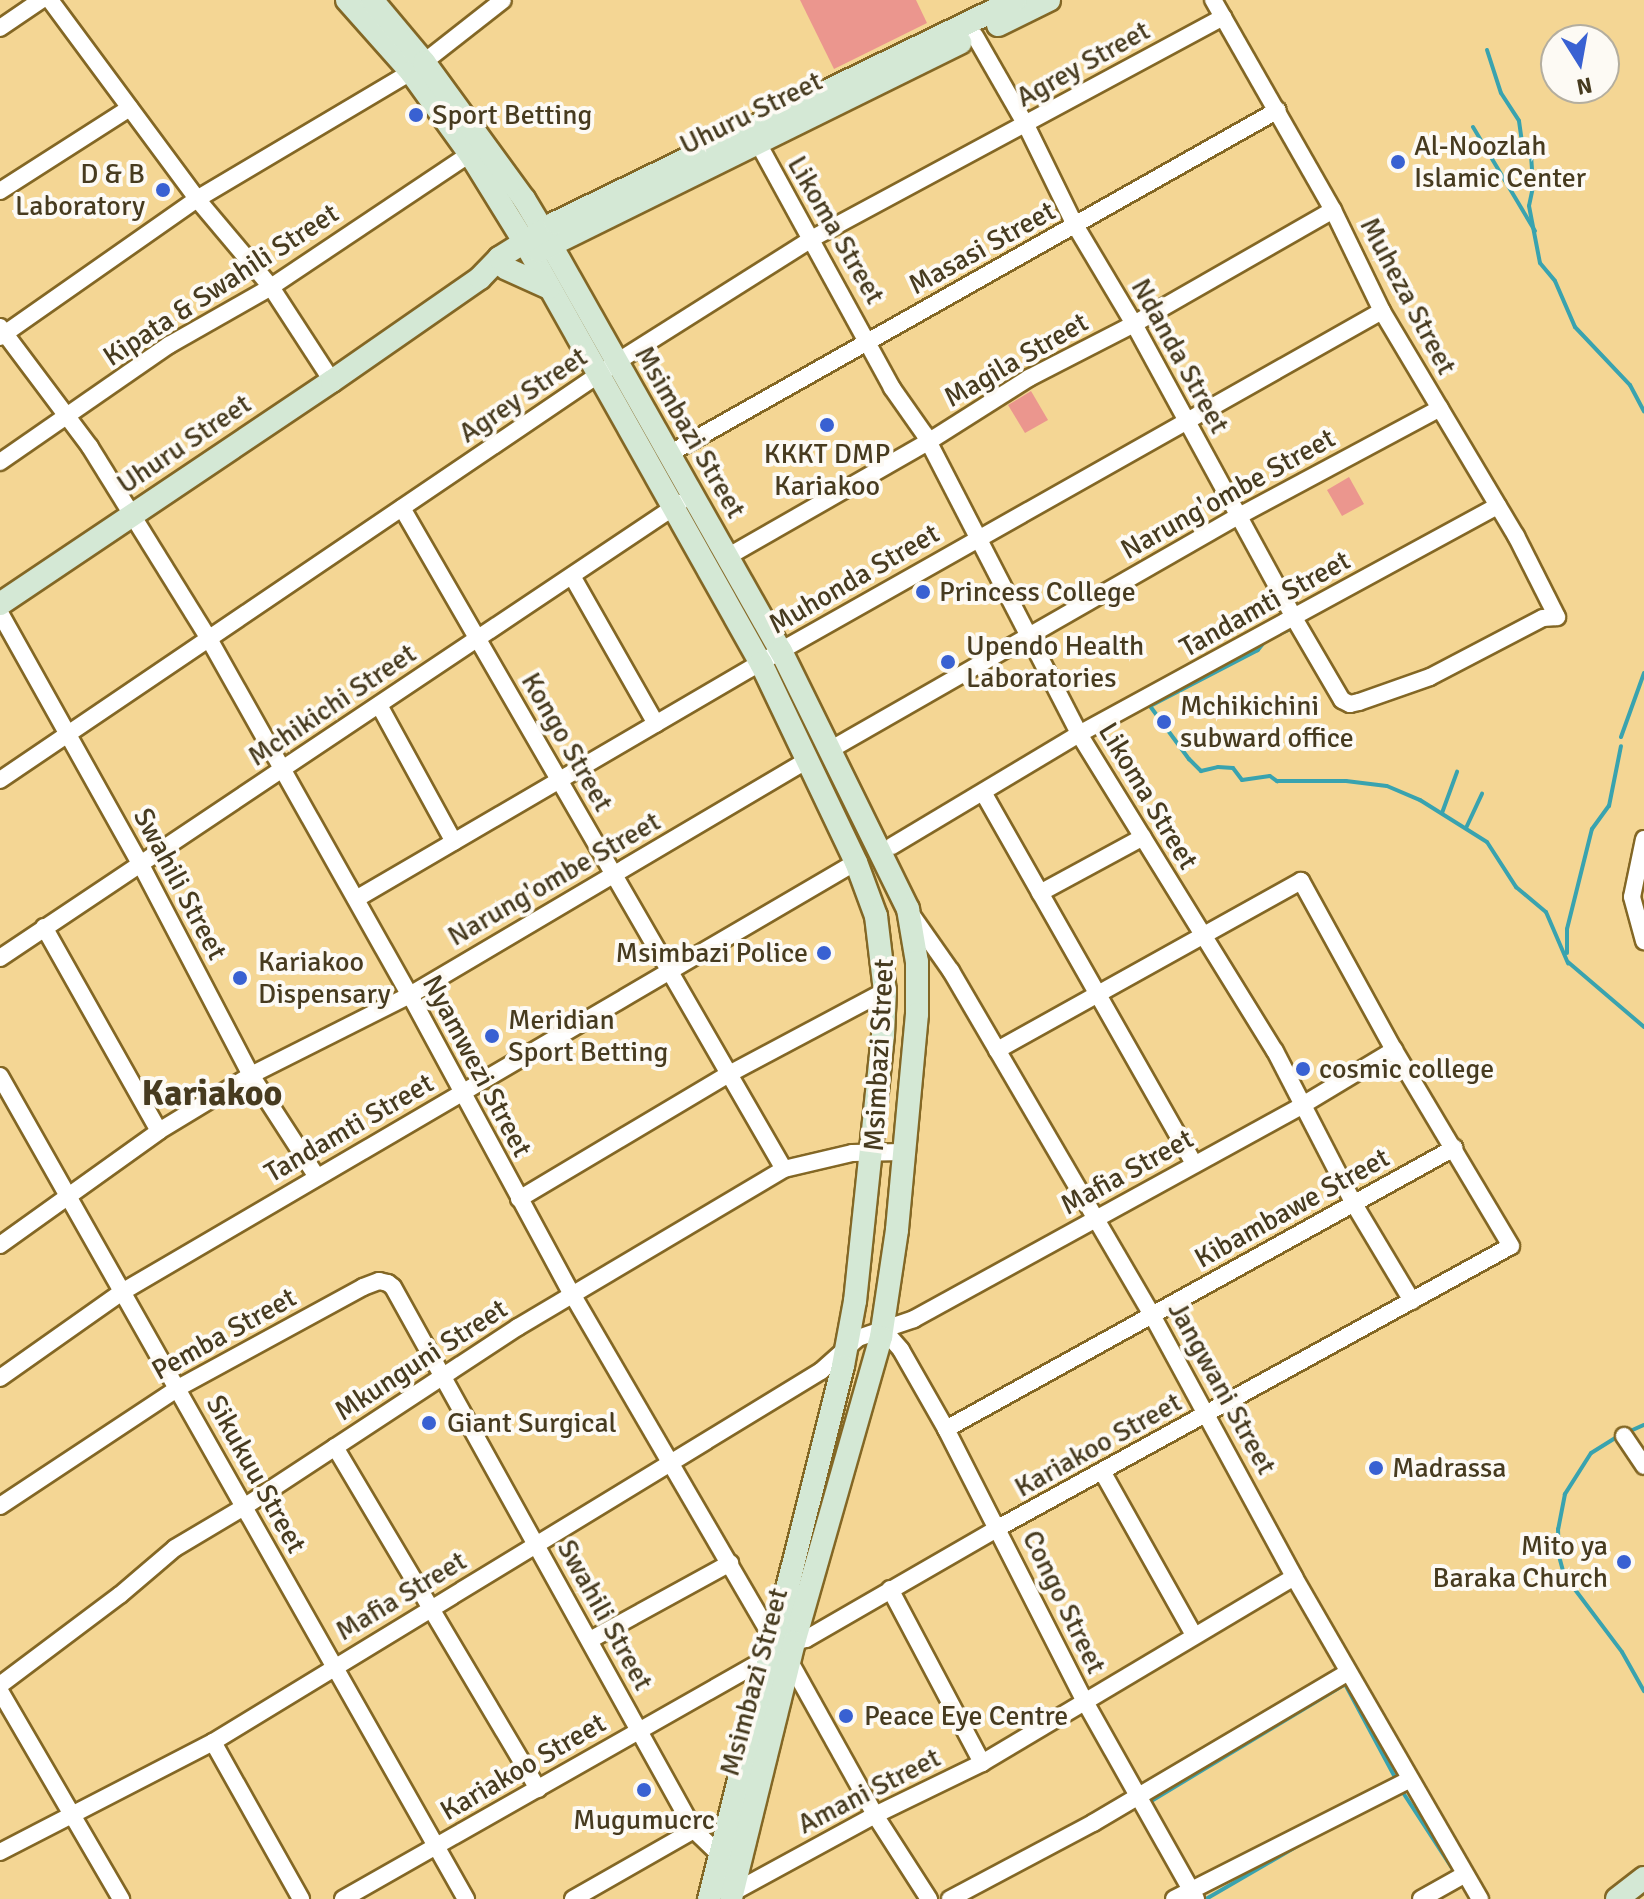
<!DOCTYPE html>
<style>
body{margin:0}
#map{position:relative;width:1644px;height:1899px;overflow:hidden;background:#f4d694;font-family:Signika,sans-serif}
div>[style]{position:absolute}
[style*='--x']{left:calc(var(--x)*1px);top:calc(var(--y)*1px);width:calc(var(--w)*1px);rotate:calc(var(--a)*1deg)}
.green>*{inset:0;background:#eb968e}
.stream>*{height:4px;margin:-2px;padding:0 2px;transform-origin:2px;border-radius:2px;background:#39a3af}
.roads{filter:drop-shadow(2px 0 #836725) drop-shadow(-2px 0 #836725) drop-shadow(0 2px #836725) drop-shadow(0 -2px #836725)}
.street>*{height:16px;margin:-8px;padding:0 8px;transform-origin:8px;border-radius:8px;background:#fff}
.secondary>*{height:22px;margin:-11px;padding:0 11px;transform-origin:11px;border-radius:11px;background:#d4e8d5}
.dots>*{width:22px;height:22px;translate:-50% -50%;box-sizing:border-box;border:4px solid #fdfaf4;border-radius:50%}
span{translate:-50% -50%;white-space:nowrap;text-align:center;line-height:1.15;-webkit-text-stroke:8px #fdfaf4;paint-order:stroke}
.street-label{font-size:28px;color:#473b1f}
.poi-label{font-size:28px;color:#473b1f}
.left{translate:0 -50%;text-align:left}
.right{translate:-100% -50%;text-align:right}
.district-label{font-size:36px;color:#473b1f;font-weight:700}
.north{position:absolute;left:1540px;top:24px;width:80px;height:80px;box-sizing:border-box;background:#fdfaf4;border:2px solid #b4ae9f;border-radius:50%;rotate:169deg;font-size:22px;font-weight:700;line-height:32px;text-align:center;color:#473b1f}
.north::after{content:'';display:block;margin:auto;width:28px;height:36px;background:#3961d2;clip-path:polygon(50% 0,100% 100%,50% 72%,0 100%)}
</style>
<div id="map">
<div class="green">
<div style="clip-path:polygon(800px 0,916px 0,927px 23px,834px 69px)"></div>
<div style="clip-path:polygon(1031px 391px,1048px 420px,1025px 433px,1008px 405px)"></div>
<div style="clip-path:polygon(1349px 477px,1364px 504px,1342px 516px,1327px 490px)"></div>
</div>
<div class="stream">
<div style="--x:1487;--y:50;--w:45;--a:72"></div>
<div style="--x:1501;--y:93;--w:33;--a:57"></div>
<div style="--x:1519;--y:121;--w:21;--a:82"></div>
<div style="--x:1522;--y:142;--w:16;--a:55"></div>
<div style="--x:1531;--y:155;--w:32;--a:86"></div>
<div style="--x:1533;--y:187;--w:19;--a:102"></div>
<div style="--x:1529;--y:206;--w:58;--a:79.1"></div>
<div style="--x:1540;--y:263;--w:23;--a:50"></div>
<div style="--x:1555;--y:281;--w:50;--a:66.5"></div>
<div style="--x:1575;--y:327;--w:80;--a:46.5"></div>
<div style="--x:1630;--y:385;--w:30;--a:62"></div>
<div style="--x:1473;--y:127;--w:121;--a:59.2"></div>
<div style="--x:1277;--y:635;--w:20;--a:-24"></div>
<div style="--x:1266;--y:640;--w:13;--a:129"></div>
<div style="--x:1258;--y:650;--w:122;--a:152.6"></div>
<div style="--x:1150;--y:706;--w:66;--a:53.7"></div>
<div style="--x:1189;--y:759;--w:17;--a:45"></div>
<div style="--x:1201;--y:771;--w:17;--a:-13"></div>
<div style="--x:1218;--y:767;--w:15;--a:4"></div>
<div style="--x:1233;--y:768;--w:15;--a:53"></div>
<div style="--x:1242;--y:780;--w:28;--a:-8"></div>
<div style="--x:1270;--y:776;--w:9;--a:36"></div>
<div style="--x:1277;--y:781;--w:69;--a:0"></div>
<div style="--x:1346;--y:781;--w:41;--a:7"></div>
<div style="--x:1387;--y:786;--w:36;--a:23"></div>
<div style="--x:1420;--y:800;--w:79;--a:32.1"></div>
<div style="--x:1487;--y:842;--w:54;--a:57.2"></div>
<div style="--x:1516;--y:887;--w:39;--a:40"></div>
<div style="--x:1546;--y:912;--w:56;--a:66.7"></div>
<div style="--x:1621;--y:737;--w:68;--a:-70.2"></div>
<div style="--x:1442;--y:813;--w:44;--a:-69.9"></div>
<div style="--x:1466;--y:828;--w:38;--a:-65"></div>
<div style="--x:1567;--y:953;--w:24;--a:-90"></div>
<div style="--x:1567;--y:929;--w:103;--a:-76"></div>
<div style="--x:1592;--y:829;--w:29;--a:-54"></div>
<div style="--x:1609;--y:806;--w:61;--a:-78.7"></div>
<div style="--x:1568;--y:962;--w:100;--a:40.5"></div>
<div style="--x:1628;--y:1432;--w:17;--a:-24"></div>
<div style="--x:1620;--y:1435;--w:34;--a:148"></div>
<div style="--x:1591;--y:1453;--w:49;--a:122.4"></div>
<div style="--x:1565;--y:1494;--w:36;--a:101"></div>
<div style="--x:1558;--y:1529;--w:27;--a:88"></div>
<div style="--x:1559;--y:1556;--w:20;--a:75"></div>
<div style="--x:1564;--y:1575;--w:96;--a:53"></div>
<div style="--x:1622;--y:1652;--w:45;--a:60.6"></div>
<div style="--x:1402;--y:1791;--w:99;--a:57"></div>
<div style="--x:1148;--y:1803;--w:230;--a:-31.1"></div>
<div style="--x:1345;--y:1684;--w:112;--a:61.8"></div>
<div style="--x:1206;--y:1899;--w:110;--a:-30.1"></div>
</div>
<div class="roads">
<div class="street">
<div style="--x:50;--y:0;--w:247;--a:53.5"></div>
<div style="--x:197;--y:199;--w:115;--a:49.9"></div>
<div style="--x:271;--y:287;--w:112;--a:57"></div>
<div style="--x:0;--y:28;--w:50;--a:-34.3"></div>
<div style="--x:975;--y:36;--w:103;--a:60.2"></div>
<div style="--x:1026;--y:125;--w:111;--a:63.9"></div>
<div style="--x:1075;--y:225;--w:115;--a:59.2"></div>
<div style="--x:1134;--y:324;--w:335;--a:61.4"></div>
<div style="--x:1294;--y:618;--w:95;--a:59.7"></div>
<div style="--x:1342;--y:700;--w:9;--a:27"></div>
<div style="--x:1350;--y:704;--w:9;--a:-13"></div>
<div style="--x:1359;--y:702;--w:75;--a:-19.4"></div>
<div style="--x:1430;--y:677;--w:127;--a:-27.6"></div>
<div style="--x:1543;--y:618;--w:14;--a:-4"></div>
<div style="--x:1557;--y:617;--w:91;--a:-116.8"></div>
<div style="--x:1516;--y:536;--w:262;--a:-120.8"></div>
<div style="--x:1382;--y:311;--w:112;--a:-115.9"></div>
<div style="--x:1333;--y:210;--w:242;--a:-119.7"></div>
<div style="--x:424;--y:62;--w:100;--a:-38.1"></div>
<div style="--x:758;--y:143;--w:279;--a:61.3"></div>
<div style="--x:892;--y:388;--w:57;--a:54.9"></div>
<div style="--x:925;--y:435;--w:336;--a:62.7"></div>
<div style="--x:1079;--y:734;--w:373;--a:58.3"></div>
<div style="--x:1275;--y:1051;--w:172;--a:62.7"></div>
<div style="--x:1354;--y:1204;--w:113;--a:59.1"></div>
<div style="--x:0;--y:191;--w:154;--a:-32.6"></div>
<div style="--x:0;--y:327;--w:150;--a:53.1"></div>
<div style="--x:90;--y:447;--w:226;--a:58.2"></div>
<div style="--x:209;--y:639;--w:409;--a:60.6"></div>
<div style="--x:410;--y:995;--w:340;--a:61.6"></div>
<div style="--x:572;--y:1294;--w:404;--a:59.8"></div>
<div style="--x:0;--y:337;--w:241;--a:-35"></div>
<div style="--x:197;--y:199;--w:249;--a:-30.7"></div>
<div style="--x:669;--y:454;--w:699;--a:-29.46"></div>
<div style="--x:0;--y:462;--w:206;--a:-34.7"></div>
<div style="--x:169;--y:345;--w:117;--a:-29.6"></div>
<div style="--x:271;--y:287;--w:239;--a:-33.8"></div>
<div style="--x:402;--y:508;--w:763;--a:59.98"></div>
<div style="--x:727;--y:557;--w:232;--a:-29.8"></div>
<div style="--x:928;--y:442;--w:120;--a:-32.4"></div>
<div style="--x:1029;--y:378;--w:118;--a:-27.2"></div>
<div style="--x:1134;--y:324;--w:229;--a:-29.8"></div>
<div style="--x:572;--y:576;--w:170;--a:60.4"></div>
<div style="--x:0;--y:613;--w:287;--a:60.8"></div>
<div style="--x:140;--y:863;--w:239;--a:62.4"></div>
<div style="--x:251;--y:1075;--w:121;--a:57.1"></div>
<div style="--x:379;--y:705;--w:156;--a:61.3"></div>
<div style="--x:835;--y:747;--w:465;--a:-29.8"></div>
<div style="--x:1239;--y:516;--w:228;--a:-28.2"></div>
<div style="--x:0;--y:780;--w:749;--a:-34.11"></div>
<div style="--x:620;--y:360;--w:228;--a:-32.3"></div>
<div style="--x:813;--y:238;--w:466;--a:-28.3"></div>
<div style="--x:984;--y:794;--w:425;--a:60.4"></div>
<div style="--x:1644;--y:839;--w:59;--a:101.7"></div>
<div style="--x:1632;--y:897;--w:46;--a:74.7"></div>
<div style="--x:892;--y:846;--w:218;--a:-30.9"></div>
<div style="--x:1079;--y:734;--w:477;--a:-28.6"></div>
<div style="--x:1040;--y:893;--w:117;--a:-28.5"></div>
<div style="--x:356;--y:899;--w:493;--a:-30.3"></div>
<div style="--x:782;--y:650;--w:689;--a:-29.47"></div>
<div style="--x:913;--y:917;--w:66;--a:54.9"></div>
<div style="--x:951;--y:971;--w:398;--a:59.7"></div>
<div style="--x:1152;--y:1315;--w:298;--a:61.5"></div>
<div style="--x:1294;--y:1577;--w:372;--a:60"></div>
<div style="--x:44;--y:927;--w:234;--a:60.6"></div>
<div style="--x:0;--y:958;--w:818;--a:-33.79"></div>
<div style="--x:0;--y:1076;--w:946;--a:60.48"></div>
<div style="--x:519;--y:1199;--w:244;--a:-30.8"></div>
<div style="--x:729;--y:1074;--w:177;--a:-28"></div>
<div style="--x:0;--y:1245;--w:196;--a:-35.6"></div>
<div style="--x:159;--y:1131;--w:108;--a:-31.3"></div>
<div style="--x:251;--y:1075;--w:178;--a:-26.7"></div>
<div style="--x:410;--y:995;--w:464;--a:-30.6"></div>
<div style="--x:881;--y:1337;--w:8;--a:-7"></div>
<div style="--x:889;--y:1336;--w:18;--a:49"></div>
<div style="--x:901;--y:1350;--w:91;--a:60.3"></div>
<div style="--x:946;--y:1429;--w:304;--a:63"></div>
<div style="--x:1084;--y:1700;--w:228;--a:60.6"></div>
<div style="--x:0;--y:1378;--w:149;--a:-35.2"></div>
<div style="--x:122;--y:1292;--w:851;--a:-30.36"></div>
<div style="--x:946;--y:1429;--w:581;--a:-28.95"></div>
<div style="--x:1624;--y:1436;--w:36;--a:56"></div>
<div style="--x:335;--y:1447;--w:398;--a:59.3"></div>
<div style="--x:1103;--y:1473;--w:186;--a:60.7"></div>
<div style="--x:0;--y:1506;--w:214;--a:-33.5"></div>
<div style="--x:178;--y:1388;--w:211;--a:-28.6"></div>
<div style="--x:363;--y:1287;--w:17;--a:-21"></div>
<div style="--x:379;--y:1281;--w:9;--a:13"></div>
<div style="--x:388;--y:1283;--w:6;--a:39"></div>
<div style="--x:393;--y:1287;--w:621;--a:61"></div>
<div style="--x:694;--y:1830;--w:35;--a:44"></div>
<div style="--x:719;--y:1854;--w:10;--a:17"></div>
<div style="--x:890;--y:1589;--w:197;--a:62.1"></div>
<div style="--x:590;--y:1640;--w:160;--a:-28.8"></div>
<div style="--x:794;--y:1642;--w:12;--a:-14"></div>
<div style="--x:806;--y:1639;--w:222;--a:-30"></div>
<div style="--x:998;--y:1528;--w:585;--a:-28.8"></div>
<div style="--x:1511;--y:1246;--w:228;--a:-120.8"></div>
<div style="--x:1394;--y:1050;--w:193;--a:-118.8"></div>
<div style="--x:1301;--y:881;--w:348;--a:150.9"></div>
<div style="--x:790;--y:1662;--w:175;--a:60.9"></div>
<div style="--x:875;--y:1815;--w:100;--a:57.3"></div>
<div style="--x:0;--y:1685;--w:150;--a:-36.9"></div>
<div style="--x:120;--y:1595;--w:72;--a:-40.5"></div>
<div style="--x:175;--y:1548;--w:80;--a:-30.7"></div>
<div style="--x:244;--y:1507;--w:328;--a:-33.3"></div>
<div style="--x:518;--y:1327;--w:309;--a:-30.7"></div>
<div style="--x:784;--y:1169;--w:70;--a:-13.2"></div>
<div style="--x:852;--y:1153;--w:52;--a:-1.1"></div>
<div style="--x:0;--y:1691;--w:241;--a:59.8"></div>
<div style="--x:213;--y:1742;--w:180;--a:60.7"></div>
<div style="--x:0;--y:1852;--w:240;--a:-27.3"></div>
<div style="--x:213;--y:1742;--w:712;--a:-31.39"></div>
<div style="--x:821;--y:1371;--w:50;--a:-41.7"></div>
<div style="--x:858;--y:1338;--w:59;--a:-18.7"></div>
<div style="--x:914;--y:1319;--w:442;--a:-28.8"></div>
<div style="--x:1301;--y:1106;--w:109;--a:-31.1"></div>
<div style="--x:727;--y:1892;--w:5;--a:11"></div>
<div style="--x:732;--y:1893;--w:163;--a:-28.6"></div>
<div style="--x:875;--y:1815;--w:119;--a:-25.9"></div>
<div style="--x:982;--y:1763;--w:363;--a:-30.8"></div>
<div style="--x:343;--y:1899;--w:490;--a:-29.6"></div>
<div style="--x:573;--y:1899;--w:139;--a:-29.7"></div>
<div style="--x:950;--y:1899;--w:162;--a:-28"></div>
<div style="--x:1093;--y:1823;--w:296;--a:-30.6"></div>
<div style="--x:1174;--y:1899;--w:263;--a:-26.9"></div>
<div style="--x:1421;--y:1899;--w:49;--a:-29.2"></div>
</div>
<div class="secondary">
<div style="--x:347;--y:0;--w:96;--a:48.4"></div>
<div style="--x:411;--y:72;--w:101;--a:54.3"></div>
<div style="--x:470;--y:154;--w:105;--a:58.3"></div>
<div style="--x:525;--y:243;--w:482;--a:60.7"></div>
<div style="--x:761;--y:663;--w:221;--a:64.5"></div>
<div style="--x:856;--y:862;--w:58;--a:69.7"></div>
<div style="--x:876;--y:916;--w:76;--a:83.2"></div>
<div style="--x:885;--y:991;--w:44;--a:92.6"></div>
<div style="--x:883;--y:1035;--w:267;--a:96"></div>
<div style="--x:855;--y:1301;--w:66;--a:100.5"></div>
<div style="--x:843;--y:1366;--w:550;--a:104.11"></div>
<div style="--x:372;--y:0;--w:81;--a:50"></div>
<div style="--x:424;--y:62;--w:170;--a:53.9"></div>
<div style="--x:524;--y:199;--w:37;--a:59"></div>
<div style="--x:543;--y:231;--w:483;--a:60.5"></div>
<div style="--x:781;--y:651;--w:288;--a:63.8"></div>
<div style="--x:908;--y:909;--w:54;--a:80.4"></div>
<div style="--x:917;--y:962;--w:52;--a:90"></div>
<div style="--x:917;--y:1014;--w:217;--a:95.3"></div>
<div style="--x:897;--y:1230;--w:108;--a:98.5"></div>
<div style="--x:881;--y:1337;--w:317;--a:105.9"></div>
<div style="--x:794;--y:1642;--w:265;--a:103.8"></div>
<div style="--x:998;--y:25;--w:57;--a:-26.1"></div>
<div style="--x:539;--y:251;--w:470;--a:-26.3"></div>
<div style="--x:505;--y:268;--w:48;--a:24.4"></div>
<div style="--x:0;--y:604;--w:400;--a:-33.9"></div>
<div style="--x:332;--y:381;--w:180;--a:-34.8"></div>
<div style="--x:480;--y:278;--w:28;--a:-46"></div>
<div style="--x:499;--y:258;--w:66;--a:-32"></div>
<div style="--x:555;--y:223;--w:511;--a:-25.86"></div>
<div style="--x:1617;--y:1899;--w:34;--a:-38"></div>
</div>
</div>
<div class="dots">
<div style="left:416px;top:115px;background:#3961d2"></div>
<div style="left:1398px;top:162px;background:#3961d2"></div>
<div style="left:163px;top:190px;background:#3961d2"></div>
<div style="left:827px;top:425px;background:#3961d2"></div>
<div style="left:923px;top:592px;background:#3961d2"></div>
<div style="left:948px;top:662px;background:#3961d2"></div>
<div style="left:1164px;top:722px;background:#3961d2"></div>
<div style="left:824px;top:953px;background:#3961d2"></div>
<div style="left:240px;top:978px;background:#3961d2"></div>
<div style="left:492px;top:1036px;background:#3961d2"></div>
<div style="left:1303px;top:1069px;background:#3961d2"></div>
<div style="left:429px;top:1423px;background:#3961d2"></div>
<div style="left:1376px;top:1468px;background:#3961d2"></div>
<div style="left:1624px;top:1562px;background:#3961d2"></div>
<div style="left:846px;top:1716px;background:#3961d2"></div>
<div style="left:644px;top:1790px;background:#3961d2"></div>
</div>
<div class="street-label">
<span style="left:1083px;top:64px;rotate:-29deg">Agrey Street</span>
<span style="left:751px;top:113px;rotate:-26deg">Uhuru Street</span>
<span style="left:836px;top:230px;rotate:60deg">Likoma Street</span>
<span style="left:982px;top:248px;rotate:-29deg">Masasi Street</span>
<span style="left:221px;top:285px;rotate:-33deg">Kipata &amp; Swahili Street</span>
<span style="left:1408px;top:296px;rotate:62deg">Muheza Street</span>
<span style="left:1180px;top:356px;rotate:61deg">Ndanda Street</span>
<span style="left:1016px;top:360px;rotate:-30deg">Magila Street</span>
<span style="left:523px;top:395px;rotate:-34deg">Agrey Street</span>
<span style="left:690px;top:432px;rotate:60deg">Msimbazi Street</span>
<span style="left:184px;top:444px;rotate:-34deg">Uhuru Street</span>
<span style="left:1228px;top:494px;rotate:-29deg">Narung'ombe Street</span>
<span style="left:854px;top:579px;rotate:-30deg">Muhonda Street</span>
<span style="left:1265px;top:604px;rotate:-29deg">Tandamti Street</span>
<span style="left:332px;top:705px;rotate:-34deg">Mchikichi Street</span>
<span style="left:567px;top:742px;rotate:60deg">Kongo Street</span>
<span style="left:1148px;top:796px;rotate:59deg">Likoma Street</span>
<span style="left:554px;top:879px;rotate:-30deg">Narung'ombe Street</span>
<span style="left:180px;top:884px;rotate:62deg">Swahili Street</span>
<span style="left:879px;top:1055px;rotate:-87deg">Msimbazi Street</span>
<span style="left:477px;top:1066px;rotate:62deg">Nyamwezi Street</span>
<span style="left:349px;top:1128px;rotate:-30deg">Tandamti Street</span>
<span style="left:1127px;top:1172px;rotate:-29deg">Mafia Street</span>
<span style="left:1292px;top:1208px;rotate:-29deg">Kibambawe Street</span>
<span style="left:224px;top:1334px;rotate:-29deg">Pemba Street</span>
<span style="left:421px;top:1360px;rotate:-33deg">Mkunguni Street</span>
<span style="left:1222px;top:1388px;rotate:61deg">Jangwani Street</span>
<span style="left:1098px;top:1445px;rotate:-29deg">Kariakoo Street</span>
<span style="left:256px;top:1474px;rotate:61deg">Sikukuu Street</span>
<span style="left:401px;top:1596px;rotate:-31deg">Mafia Street</span>
<span style="left:1064px;top:1602px;rotate:64deg">Congo Street</span>
<span style="left:605px;top:1615px;rotate:61deg">Swahili Street</span>
<span style="left:754px;top:1682px;rotate:-75deg">Msimbazi Street</span>
<span style="left:523px;top:1767px;rotate:-30deg">Kariakoo Street</span>
<span style="left:869px;top:1791px;rotate:-27deg">Amani Street</span>
</div>
<div class="poi-label">
<span class="left" style="left:432px;top:115px">Sport Betting</span>
<span class="left" style="left:1414px;top:162px">Al-Noozlah<br>Islamic Center</span>
<span class="right" style="left:145px;top:190px">D &amp; B<br>Laboratory</span>
<span style="left:827px;top:470px">KKKT DMP<br>Kariakoo</span>
<span class="left" style="left:939px;top:592px">Princess College</span>
<span class="left" style="left:966px;top:662px">Upendo Health<br>Laboratories</span>
<span class="left" style="left:1180px;top:722px">Mchikichini<br>subward office</span>
<span class="right" style="left:808px;top:953px">Msimbazi Police</span>
<span class="left" style="left:258px;top:978px">Kariakoo<br>Dispensary</span>
<span class="left" style="left:508px;top:1036px">Meridian<br>Sport Betting</span>
<span class="left" style="left:1319px;top:1069px">cosmic college</span>
<span class="left" style="left:447px;top:1423px">Giant Surgical</span>
<span class="left" style="left:1392px;top:1468px">Madrassa</span>
<span class="right" style="left:1608px;top:1562px">Mito ya<br>Baraka Church</span>
<span class="left" style="left:864px;top:1716px">Peace Eye Centre</span>
<span style="left:644px;top:1820px">Mugumucrc</span>
</div>
<div class="district-label">
<span style="left:212px;top:1094px">Kariakoo</span>
</div>
<div class="north">N</div>
</div>
